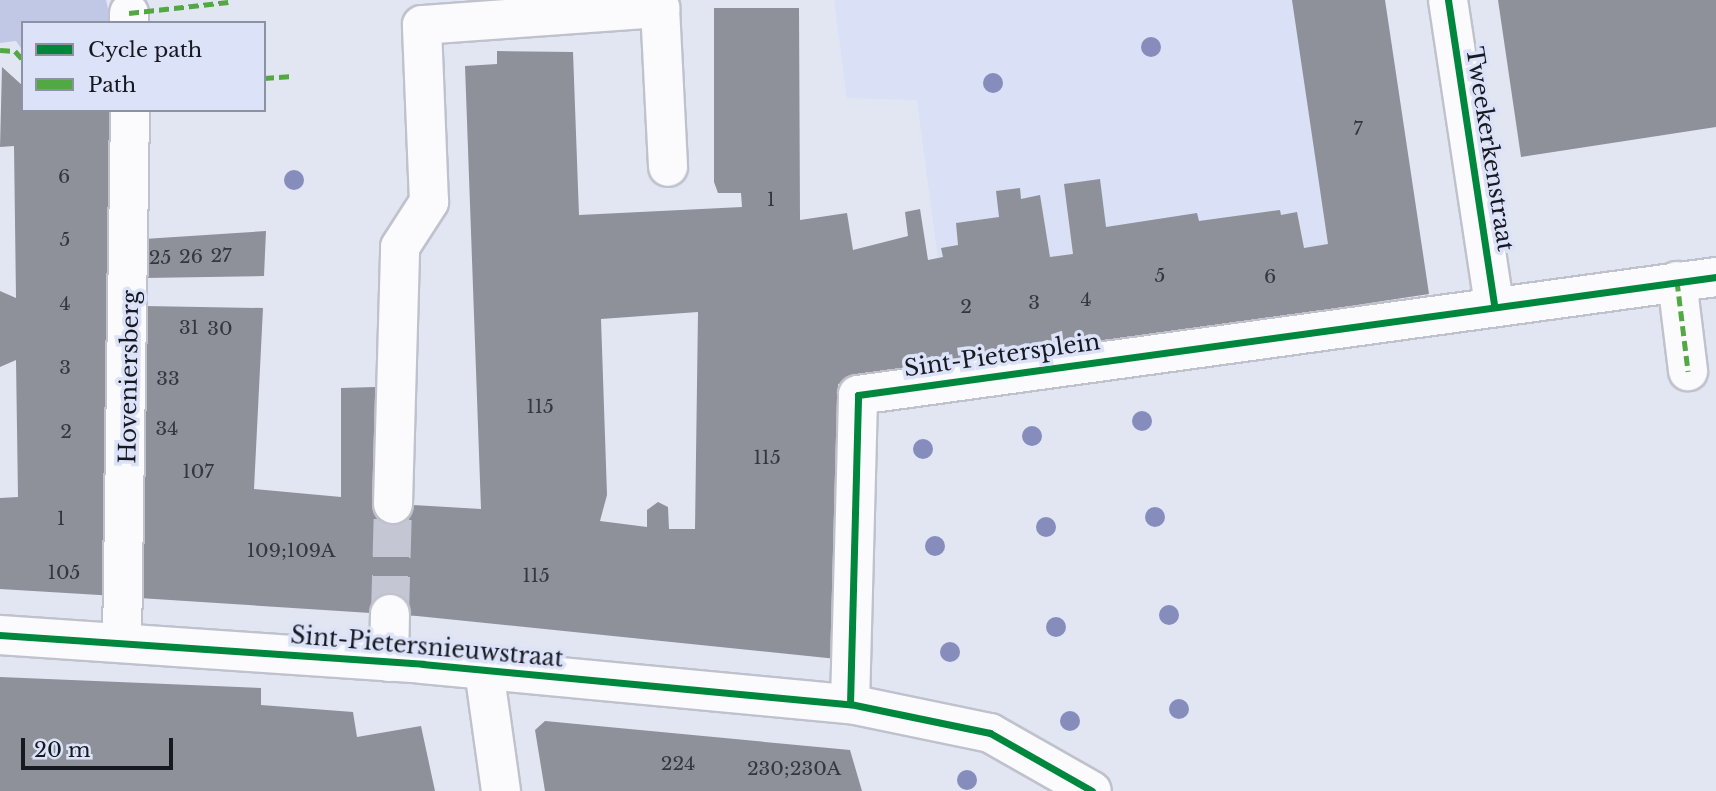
<!DOCTYPE html>
<style>
body{margin:0}
#map{position:relative;width:1716px;height:791px;overflow:hidden;background:#e2e6f2;font-family:"Libre Baskerville",serif}
div>[style]{position:absolute}
[style*='--x']{left:calc(var(--x)*1px);top:calc(var(--y)*1px);width:calc(var(--w)*1px);rotate:calc(var(--a)*1deg)}
.built>*{inset:0;background:#dae0f5}
.green>*{inset:0;background:#c0c8e6}
.building>*{inset:0;background:#8e919a}
.minor-tunnel>*{height:38px;margin-top:-19px;transform-origin:0;background:repeating-linear-gradient(90deg,#c4c7d3 0 38px,transparent 0 57px)}
.roads{filter:drop-shadow(2px 0 #bfc2cc) drop-shadow(-2px 0 #bfc2cc) drop-shadow(0 2px #bfc2cc) drop-shadow(0 -2px #bfc2cc)}
.minor>*{height:38px;margin:-19px;padding:0 19px;transform-origin:19px;border-radius:19px;background:#fbfbfd}
.quiet>*{height:5px;margin-top:-2.5px;transform-origin:0;background:repeating-linear-gradient(90deg,#52a943 0 10px,transparent 0 15px)}
.cycleway>*{height:7px;margin:-3.5px;padding:0 3.5px;transform-origin:3.5px;border-radius:3.5px;background:#00873e}
.trees>*{width:20px;height:20px;margin:-10px;border-radius:50%;background:#868dbd}
span{translate:-50% -50%;white-space:nowrap;text-align:center;line-height:1.15;-webkit-text-stroke:7px #dce2f8;paint-order:stroke}
.number-label{font-size:19px;color:#35373f}
.number-label span{-webkit-text-stroke-width:0}
.street-label{font-size:23px;color:#171921}
.legend{position:absolute;left:21px;top:21px;width:245px;height:91px;box-sizing:border-box;background:#dce2f8;border:2px solid #8d92a2;margin:0;padding:9px 12px;list-style:none;font-size:21px;color:#171921}
.legend li{display:flex;align-items:center;gap:14px;height:35px}
.legend b{width:35px;border:2px solid #8d92a2}
.scale{position:absolute;left:21px;top:738px;width:152px;height:32px;box-sizing:border-box;border:4px solid #171921;border-top:0;padding-left:9px;font-size:21px;line-height:24px;white-space:nowrap;color:#171921;-webkit-text-stroke:5px #dce2f8;paint-order:stroke}
</style>
<div id="map">
<div class="built">
<div style="clip-path:polygon(834px 0,1385px 0,1429px 294px,952px 365px,917px 100px,847px 98px)"></div>
</div>
<div class="green">
<div style="clip-path:polygon(0 0,106px 0,111px 23px,23px 23px,23px 51px,16px 41px,0 43px)"></div>
</div>
<div class="building">
<div style="clip-path:polygon(evenodd,1292px 0,1385px 0,1429px 294px,838px 384px,837px 659px,417px 616px,139px 598px,144px 306px,263px 308px,254px 489px,341px 497px,341px 388px,375px 387px,379px 503px,481px 509px,465px 66px,497px 64px,497px 51px,573px 52px,579px 215px,742px 207px,741px 193px,718px 193px,714px 182px,714px 8px,799px 8px,800px 220px,847px 213px,853px 250px,908px 236px,905px 212px,920px 209px,928px 260px,943px 257px,941px 248px,958px 245px,956px 223px,999px 217px,996px 191px,1020px 188px,1021px 199px,1040px 195px,1050px 257px,1073px 254px,1064px 184px,1100px 179px,1106px 227px,1197px 213px,1199px 221px,1280px 210px,1281px 215px,1297px 212px,1304px 248px,1328px 244px,1292px 0,698px 312px,695px 529px,669px 529px,668px 507px,658px 502px,647px 510px,647px 527px,600px 521px,607px 495px,601px 319px,698px 312px)"></div>
<div style="clip-path:polygon(1498px 0,1716px 0,1716px 127px,1521px 157px)"></div>
<div style="clip-path:polygon(2px 67px,23px 86px,23px 110px,113px 110px,116px 596px,0 589px,0 498px,18px 497px,16px 360px,0 367px,0 291px,16px 298px,14px 146px,0 147px)"></div>
<div style="clip-path:polygon(266px 231px,264px 276px,144px 278px,144px 239px)"></div>
<div style="clip-path:polygon(0 677px,261px 688px,261px 705px,353px 712px,357px 737px,421px 726px,435px 791px,0 791px)"></div>
<div style="clip-path:polygon(545px 721px,850px 750px,862px 791px,545px 791px,535px 730px)"></div>
</div>
<div class="minor-tunnel">
<div style="--x:390;--y:614;--w:110;--a:-88.4"></div>
</div>
<div class="roads">
<div class="minor">
<div style="--x:1448;--y:0;--w:307;--a:81.4"></div>
<div style="--x:129;--y:13;--w:10;--a:90"></div>
<div style="--x:1677;--y:281;--w:91;--a:83"></div>
<div style="--x:393;--y:504;--w:257;--a:-88.4"></div>
<div style="--x:400;--y:247;--w:54;--a:-57.2"></div>
<div style="--x:429;--y:202;--w:177;--a:-92.3"></div>
<div style="--x:422;--y:25;--w:239;--a:-4.1"></div>
<div style="--x:660;--y:8;--w:159;--a:87.1"></div>
<div style="--x:0;--y:635;--w:424;--a:3.9"></div>
<div style="--x:423;--y:664;--w:429;--a:5.4"></div>
<div style="--x:850;--y:704;--w:143;--a:11.7"></div>
<div style="--x:990;--y:733;--w:117;--a:29.6"></div>
<div style="--x:122;--y:643;--w:533;--a:-89.14"></div>
<div style="--x:389;--y:662;--w:48;--a:-88.8"></div>
<div style="--x:484;--y:670;--w:122;--a:82"></div>
<div style="--x:850;--y:704;--w:309;--a:-88.5"></div>
<div style="--x:858;--y:395;--w:866;--a:-7.83"></div>
</div>
</div>
<div class="quiet">
<div style="--x:129;--y:13;--w:100;--a:-6.3"></div>
<div style="--x:0;--y:50;--w:15;--a:4"></div>
<div style="--x:15;--y:51;--w:12;--a:48"></div>
<div style="--x:264;--y:78;--w:29;--a:-4"></div>
<div style="--x:1677;--y:281;--w:91;--a:83"></div>
</div>
<div class="cycleway">
<div style="--x:1448;--y:0;--w:307;--a:81.4"></div>
<div style="--x:0;--y:635;--w:424;--a:3.9"></div>
<div style="--x:423;--y:664;--w:429;--a:5.4"></div>
<div style="--x:850;--y:704;--w:143;--a:11.7"></div>
<div style="--x:990;--y:733;--w:117;--a:29.6"></div>
<div style="--x:850;--y:704;--w:309;--a:-88.5"></div>
<div style="--x:858;--y:395;--w:866;--a:-7.83"></div>
</div>
<div class="trees">
<div style="left:1151px;top:47px"></div>
<div style="left:993px;top:83px"></div>
<div style="left:294px;top:180px"></div>
<div style="left:1142px;top:421px"></div>
<div style="left:1032px;top:436px"></div>
<div style="left:923px;top:449px"></div>
<div style="left:1155px;top:517px"></div>
<div style="left:1046px;top:527px"></div>
<div style="left:935px;top:546px"></div>
<div style="left:1169px;top:615px"></div>
<div style="left:1056px;top:627px"></div>
<div style="left:950px;top:652px"></div>
<div style="left:1179px;top:709px"></div>
<div style="left:1070px;top:721px"></div>
<div style="left:967px;top:780px"></div>
</div>
<div class="number-label">
<span style="left:1358px;top:129px">7</span>
<span style="left:64px;top:177px">6</span>
<span style="left:771px;top:200px">1</span>
<span style="left:65px;top:240px">5</span>
<span style="left:221px;top:256px">27</span>
<span style="left:191px;top:257px">26</span>
<span style="left:160px;top:258px">25</span>
<span style="left:1160px;top:276px">5</span>
<span style="left:1270px;top:277px">6</span>
<span style="left:1086px;top:300px">4</span>
<span style="left:1034px;top:303px">3</span>
<span style="left:65px;top:304px">4</span>
<span style="left:966px;top:307px">2</span>
<span style="left:189px;top:328px">31</span>
<span style="left:220px;top:329px">30</span>
<span style="left:65px;top:368px">3</span>
<span style="left:168px;top:379px">33</span>
<span style="left:540px;top:407px">115</span>
<span style="left:167px;top:429px">34</span>
<span style="left:66px;top:432px">2</span>
<span style="left:767px;top:458px">115</span>
<span style="left:198px;top:472px">107</span>
<span style="left:61px;top:519px">1</span>
<span style="left:291px;top:551px">109;109A</span>
<span style="left:64px;top:573px">105</span>
<span style="left:536px;top:576px">115</span>
<span style="left:678px;top:764px">224</span>
<span style="left:794px;top:769px">230;230A</span>
</div>
<div class="street-label">
<span style="left:1490px;top:149px;rotate:81deg">Tweekerkenstraat</span>
<span style="left:1002px;top:355px;rotate:-8deg">Sint-Pietersplein</span>
<span style="left:129px;top:377px;rotate:-89deg">Hoveniersberg</span>
<span style="left:427px;top:647px;rotate:5deg">Sint-Pietersnieuwstraat</span>
</div>
<ul class="legend">
<li><b style="height:9px;background:#00873e"></b>Cycle path</li>
<li><b style="height:9px;background:#52a943"></b>Path</li>
</ul>
<div class="scale">20 m</div>
</div>
